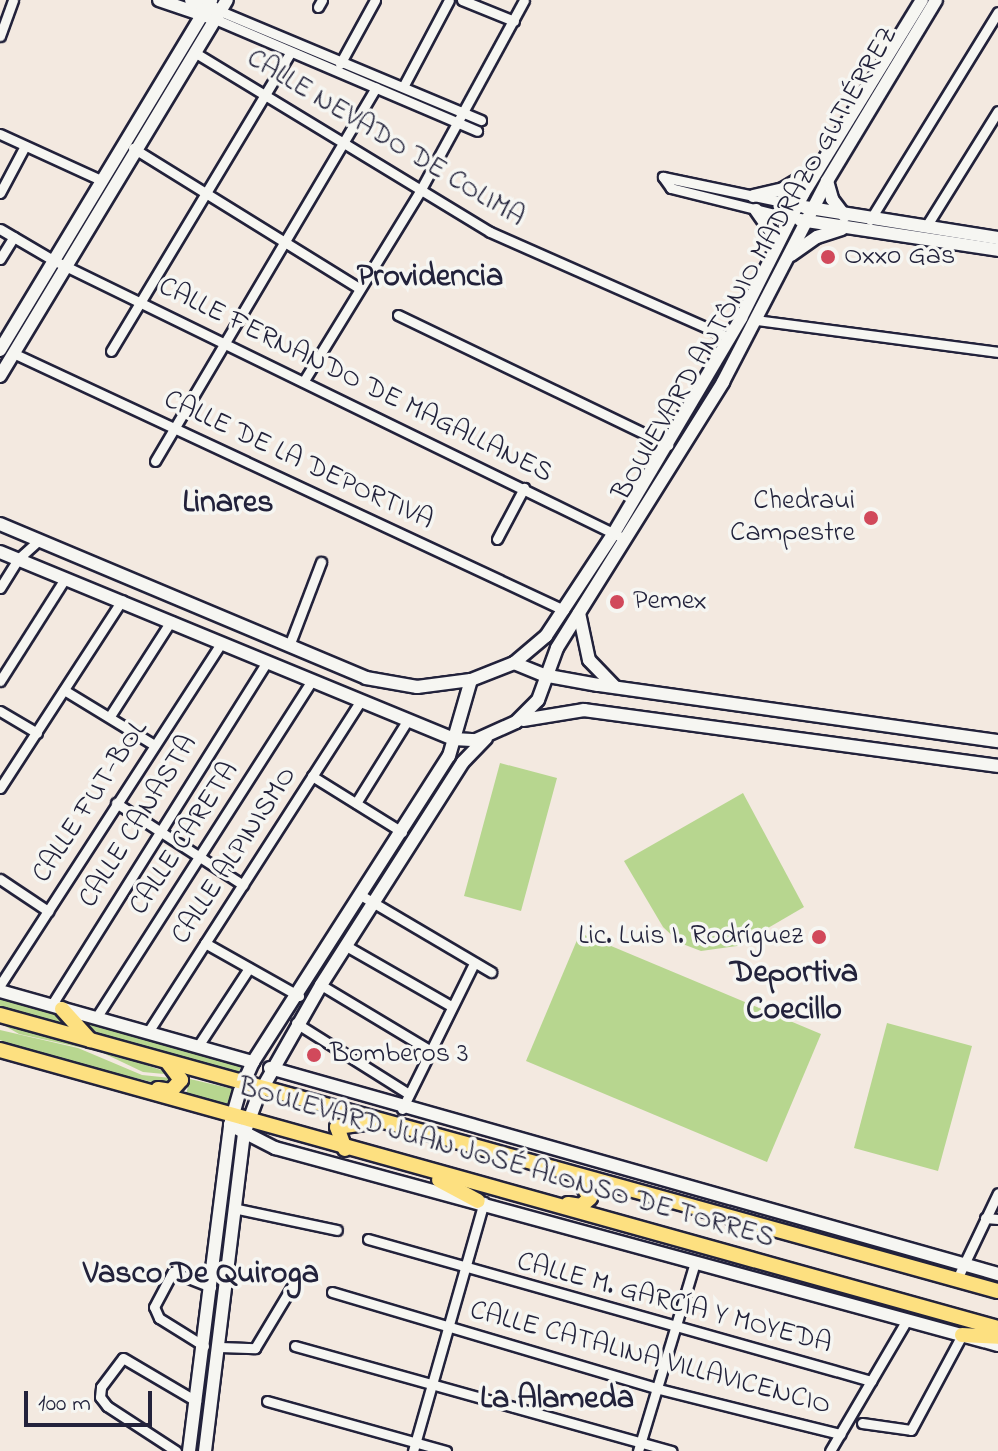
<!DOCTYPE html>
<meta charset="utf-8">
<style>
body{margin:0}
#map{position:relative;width:998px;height:1451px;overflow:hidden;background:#f3e9e0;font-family:"Indie Flower",sans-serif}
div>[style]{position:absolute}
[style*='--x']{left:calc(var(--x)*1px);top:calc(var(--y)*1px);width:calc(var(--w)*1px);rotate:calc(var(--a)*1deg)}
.green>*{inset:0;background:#b7d68f}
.roads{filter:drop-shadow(2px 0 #22223b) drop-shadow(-2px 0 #22223b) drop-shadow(0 2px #22223b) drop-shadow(0 -2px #22223b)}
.street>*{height:9px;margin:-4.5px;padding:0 4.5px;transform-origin:4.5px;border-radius:4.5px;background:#f6f6f2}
.secondary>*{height:12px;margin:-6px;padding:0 6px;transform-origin:6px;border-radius:6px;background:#f6f6f2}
.primary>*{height:14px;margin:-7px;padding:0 7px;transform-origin:7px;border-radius:7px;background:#fde080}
.dots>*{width:22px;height:22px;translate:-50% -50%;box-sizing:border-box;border:4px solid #f6f6f2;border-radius:50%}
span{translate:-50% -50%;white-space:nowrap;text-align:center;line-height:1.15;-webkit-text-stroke:7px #f6f6f2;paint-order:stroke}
.street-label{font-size:28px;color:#22223b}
.poi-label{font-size:28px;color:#22223b}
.left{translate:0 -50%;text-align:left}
.right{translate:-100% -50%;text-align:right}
.quarter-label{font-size:32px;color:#22223b;font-weight:700}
.scale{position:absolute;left:24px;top:1391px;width:128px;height:36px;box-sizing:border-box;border:4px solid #22223b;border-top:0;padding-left:10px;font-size:24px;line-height:28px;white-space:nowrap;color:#22223b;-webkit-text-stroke:6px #f6f6f2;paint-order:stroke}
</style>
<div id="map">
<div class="green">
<div style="clip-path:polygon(500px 763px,557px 778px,521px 911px,464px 896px)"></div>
<div style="clip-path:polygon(743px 793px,804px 907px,737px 946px,701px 951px,680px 943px,663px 927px,624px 861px)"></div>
<div style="clip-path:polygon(580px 933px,821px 1034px,767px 1162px,526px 1061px)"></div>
<div style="clip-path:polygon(0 995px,56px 1012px,66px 1025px,0 1006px)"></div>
<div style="clip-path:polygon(82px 1020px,243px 1063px,238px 1073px,99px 1034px)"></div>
<div style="clip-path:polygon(0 1023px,80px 1042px,175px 1075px,143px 1072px,101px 1052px,19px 1034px)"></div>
<div style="clip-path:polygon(887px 1023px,972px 1046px,938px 1171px,854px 1148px)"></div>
<div style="clip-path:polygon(0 1030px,78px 1048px,142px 1075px,171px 1078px,168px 1086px,37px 1054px,0 1040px)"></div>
<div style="clip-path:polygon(190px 1079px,233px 1089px,227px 1107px,186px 1094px)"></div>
</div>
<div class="roads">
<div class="street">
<div style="--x:462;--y:0;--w:56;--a:22"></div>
<div style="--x:318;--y:7;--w:8;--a:-60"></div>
<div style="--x:220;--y:11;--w:283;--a:22.7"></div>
<div style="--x:215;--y:19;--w:285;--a:23.1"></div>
<div style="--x:0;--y:36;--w:38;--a:-70"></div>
<div style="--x:194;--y:52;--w:346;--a:31.3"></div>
<div style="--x:490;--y:232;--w:262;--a:23.8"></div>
<div style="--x:340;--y:64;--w:73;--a:-61.3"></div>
<div style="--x:403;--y:87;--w:98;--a:-62.1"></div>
<div style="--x:0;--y:134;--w:111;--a:24.5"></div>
<div style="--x:133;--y:148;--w:266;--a:31.8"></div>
<div style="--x:0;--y:193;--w:53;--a:-62"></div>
<div style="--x:791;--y:218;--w:124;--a:-166"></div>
<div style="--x:671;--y:188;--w:14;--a:-126"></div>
<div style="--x:663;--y:177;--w:137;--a:11.8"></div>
<div style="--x:870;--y:220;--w:244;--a:-58.4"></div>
<div style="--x:927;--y:225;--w:134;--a:-58.1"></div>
<div style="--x:0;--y:229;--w:61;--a:30.3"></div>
<div style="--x:53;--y:260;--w:636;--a:26"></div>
<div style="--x:0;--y:259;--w:26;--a:-58"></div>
<div style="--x:398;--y:315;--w:300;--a:25.7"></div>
<div style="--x:756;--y:320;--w:244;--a:7.5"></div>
<div style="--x:111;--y:351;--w:349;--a:-59"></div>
<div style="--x:13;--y:353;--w:608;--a:25.01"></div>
<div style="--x:305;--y:379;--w:220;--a:-58.5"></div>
<div style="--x:420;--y:191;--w:217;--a:-61.4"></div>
<div style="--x:155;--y:461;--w:434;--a:-59.4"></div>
<div style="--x:497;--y:539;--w:58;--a:-62.1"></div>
<div style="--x:0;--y:588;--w:34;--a:-58"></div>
<div style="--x:18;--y:559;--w:28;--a:-42"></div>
<div style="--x:289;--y:646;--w:90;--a:-69.1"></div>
<div style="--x:0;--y:681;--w:120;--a:-57.6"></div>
<div style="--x:64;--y:690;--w:105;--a:31.4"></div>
<div style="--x:0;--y:711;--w:43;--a:30.7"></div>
<div style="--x:110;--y:716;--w:113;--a:-57.3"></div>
<div style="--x:312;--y:776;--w:106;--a:31.9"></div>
<div style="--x:0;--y:788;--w:224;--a:-57"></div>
<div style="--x:116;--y:803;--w:151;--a:32.8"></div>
<div style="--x:356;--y:803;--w:97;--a:-58.1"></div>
<div style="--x:0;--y:879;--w:58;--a:33.7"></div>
<div style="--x:362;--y:896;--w:150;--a:30.5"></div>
<div style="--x:205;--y:943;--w:108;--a:29.4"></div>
<div style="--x:348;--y:947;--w:119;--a:29.8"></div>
<div style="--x:0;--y:985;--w:406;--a:-57.1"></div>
<div style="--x:321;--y:985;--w:126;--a:31"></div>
<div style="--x:51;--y:1006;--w:405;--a:-57.9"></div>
<div style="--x:96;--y:1018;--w:398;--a:-57.4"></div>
<div style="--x:296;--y:1023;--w:131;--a:32.2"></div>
<div style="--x:148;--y:1032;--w:391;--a:-57.3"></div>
<div style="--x:198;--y:1046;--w:93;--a:-56.8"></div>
<div style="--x:402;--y:1109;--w:163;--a:-63.7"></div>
<div style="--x:238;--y:1209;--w:101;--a:12"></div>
<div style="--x:985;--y:1218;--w:13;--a:4"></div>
<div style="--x:368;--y:1239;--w:523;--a:15.76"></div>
<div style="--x:957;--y:1279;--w:95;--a:-64.5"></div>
<div style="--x:332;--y:1292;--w:341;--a:16.5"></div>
<div style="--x:659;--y:1389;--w:187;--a:14"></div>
<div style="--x:204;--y:1346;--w:53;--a:-148.1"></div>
<div style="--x:159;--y:1318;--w:12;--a:-114"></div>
<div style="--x:154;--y:1307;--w:40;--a:-62"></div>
<div style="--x:173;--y:1272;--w:41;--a:21.5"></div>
<div style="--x:295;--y:1346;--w:391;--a:15.6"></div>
<div style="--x:220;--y:1347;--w:35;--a:2"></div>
<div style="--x:255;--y:1348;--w:76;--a:-59"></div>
<div style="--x:267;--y:1401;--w:186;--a:15.6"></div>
<div style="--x:862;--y:1423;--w:49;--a:8.1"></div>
<div style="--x:911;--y:1430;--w:108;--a:-61.8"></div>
<div style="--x:176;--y:1451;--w:82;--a:-146.9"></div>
<div style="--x:107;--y:1406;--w:11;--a:-128"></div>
<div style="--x:100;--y:1397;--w:10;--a:-84"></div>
<div style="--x:101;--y:1387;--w:36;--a:-53"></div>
<div style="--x:123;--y:1358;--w:85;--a:30.5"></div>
<div style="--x:413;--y:1451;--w:259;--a:-74.1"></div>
<div style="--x:638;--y:1451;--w:197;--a:-73.2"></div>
<div style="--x:830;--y:1451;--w:152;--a:-59.6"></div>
</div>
<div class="secondary">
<div style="--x:159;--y:0;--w:53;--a:18.8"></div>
<div style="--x:191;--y:0;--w:24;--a:19"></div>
<div style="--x:827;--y:181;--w:19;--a:74"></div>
<div style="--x:832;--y:199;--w:21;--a:53"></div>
<div style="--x:753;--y:196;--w:31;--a:-13"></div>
<div style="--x:783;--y:189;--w:37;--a:-31"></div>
<div style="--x:804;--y:207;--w:196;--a:9.1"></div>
<div style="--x:756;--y:210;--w:39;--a:55"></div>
<div style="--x:800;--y:220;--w:200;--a:8.6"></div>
<div style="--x:791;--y:255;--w:32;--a:-35"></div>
<div style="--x:817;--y:237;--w:26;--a:-18"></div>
<div style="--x:0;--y:350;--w:409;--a:-58.9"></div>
<div style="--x:0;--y:376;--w:439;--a:-58.9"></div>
<div style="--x:0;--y:524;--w:397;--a:22.8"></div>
<div style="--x:366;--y:678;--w:52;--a:10"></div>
<div style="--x:417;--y:687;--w:54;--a:-7.4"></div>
<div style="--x:0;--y:552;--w:491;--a:22.4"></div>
<div style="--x:454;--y:739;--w:22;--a:3"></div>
<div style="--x:476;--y:740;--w:44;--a:-24.2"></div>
<div style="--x:516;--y:722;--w:31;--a:-45"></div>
<div style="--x:538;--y:700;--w:55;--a:-69.9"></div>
<div style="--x:557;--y:648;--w:314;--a:-58"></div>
<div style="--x:723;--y:382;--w:226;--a:-62.6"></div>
<div style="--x:827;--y:181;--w:211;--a:-58.9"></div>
<div style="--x:579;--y:613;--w:48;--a:78"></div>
<div style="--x:589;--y:660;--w:36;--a:46"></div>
<div style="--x:514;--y:663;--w:42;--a:-40.2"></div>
<div style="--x:546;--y:636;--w:123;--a:-56.6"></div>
<div style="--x:614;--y:533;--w:250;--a:-59.4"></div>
<div style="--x:741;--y:318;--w:139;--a:-63.4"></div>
<div style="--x:803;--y:194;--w:228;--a:-58.5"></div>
<div style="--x:523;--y:720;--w:62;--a:-9.3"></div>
<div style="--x:584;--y:710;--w:418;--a:7.7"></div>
<div style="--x:0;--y:991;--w:263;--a:15.7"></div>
<div style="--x:270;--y:1068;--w:757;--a:15.8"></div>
<div style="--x:230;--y:1125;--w:51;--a:27.1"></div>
<div style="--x:275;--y:1148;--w:749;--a:15.24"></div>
<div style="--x:189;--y:1451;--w:329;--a:-82.8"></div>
<div style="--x:230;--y:1125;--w:35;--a:-74"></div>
<div style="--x:240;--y:1091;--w:32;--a:-66"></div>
<div style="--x:253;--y:1062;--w:363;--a:-57.4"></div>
<div style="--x:449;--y:756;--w:79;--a:-73.9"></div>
<div style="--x:471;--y:680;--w:46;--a:-21.6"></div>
<div style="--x:514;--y:663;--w:31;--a:22"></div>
<div style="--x:543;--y:675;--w:56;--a:10.3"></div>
<div style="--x:598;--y:685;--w:404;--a:8"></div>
<div style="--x:205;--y:1451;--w:319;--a:-83"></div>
<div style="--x:244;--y:1134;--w:40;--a:-69.8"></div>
<div style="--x:258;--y:1096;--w:128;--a:-60.4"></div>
<div style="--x:321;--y:985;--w:264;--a:-57.5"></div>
<div style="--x:463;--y:762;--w:33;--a:-46"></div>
</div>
<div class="primary">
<div style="--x:62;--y:1009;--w:42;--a:47.9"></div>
<div style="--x:0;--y:1015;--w:1035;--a:15.46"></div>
<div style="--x:0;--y:1050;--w:1036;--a:15.57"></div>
<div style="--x:158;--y:1089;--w:13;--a:9"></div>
<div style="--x:171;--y:1091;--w:15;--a:-48"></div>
<div style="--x:181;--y:1080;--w:21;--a:-127"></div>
<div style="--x:345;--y:1149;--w:23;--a:-110"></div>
<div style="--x:337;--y:1127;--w:27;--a:-8"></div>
<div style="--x:439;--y:1180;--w:44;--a:28.3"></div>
<div style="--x:568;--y:1204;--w:13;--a:9"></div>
<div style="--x:581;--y:1206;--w:12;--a:-42"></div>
<div style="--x:590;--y:1198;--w:23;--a:-121"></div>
<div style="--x:962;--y:1335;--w:36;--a:3"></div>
</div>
</div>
<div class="dots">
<div style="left:828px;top:257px;background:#d1495b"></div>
<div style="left:871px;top:518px;background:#d1495b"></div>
<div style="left:617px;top:602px;background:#d1495b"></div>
<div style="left:819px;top:937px;background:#d1495b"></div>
<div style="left:314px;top:1055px;background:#d1495b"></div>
</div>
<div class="street-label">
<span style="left:385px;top:139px;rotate:31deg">CALLE NEVADO DE COLIMA</span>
<span style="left:756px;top:264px;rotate:-60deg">BOULEVARD ANTÔNIO MADRAZO GUTIÉRREZ</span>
<span style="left:355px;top:381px;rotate:26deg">CALLE FERNANDO DE MAGALLANES</span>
<span style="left:298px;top:461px;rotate:25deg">CALLE DE LA DEPORTIVA</span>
<span style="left:91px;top:802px;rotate:-57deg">CALLE FUT-BOL</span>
<span style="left:139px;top:822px;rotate:-58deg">CALLE CANASTA</span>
<span style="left:185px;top:839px;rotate:-57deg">CALLE CARETA</span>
<span style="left:235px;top:856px;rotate:-57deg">CALLE ALPINISMO</span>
<span style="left:506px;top:1164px;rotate:16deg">BOULEVARD JUAN JOSÉ ALONSO DE TORRES</span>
<span style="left:674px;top:1304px;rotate:15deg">CALLE M. GARCÍA Y MOYEDA</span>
<span style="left:650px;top:1359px;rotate:15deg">CALLE CATALINA VILLAVICENCIO</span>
</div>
<div class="poi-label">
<span class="left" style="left:844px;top:257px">Oxxo Gas</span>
<span class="right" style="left:855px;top:518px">Chedraui<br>Campestre</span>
<span class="left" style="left:633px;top:602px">Pemex</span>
<span class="right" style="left:803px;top:937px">Lic. Luis I. Rodríguez</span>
<span class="left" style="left:330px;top:1055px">Bomberos 3</span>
</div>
<div class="quarter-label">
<span style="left:430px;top:278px">Providencia</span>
<span style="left:228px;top:504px">Linares</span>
<span style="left:794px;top:993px">Deportiva<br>Coecillo</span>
<span style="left:201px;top:1275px">Vasco De Quiroga</span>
<span style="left:557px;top:1400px">La Alameda</span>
</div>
<div class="scale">100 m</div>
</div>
